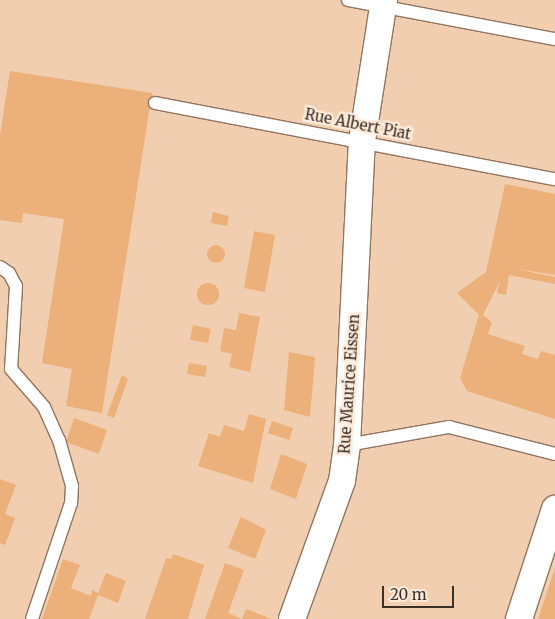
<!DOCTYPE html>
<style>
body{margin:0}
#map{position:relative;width:555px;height:619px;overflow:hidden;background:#f8dac0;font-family:Merriweather,serif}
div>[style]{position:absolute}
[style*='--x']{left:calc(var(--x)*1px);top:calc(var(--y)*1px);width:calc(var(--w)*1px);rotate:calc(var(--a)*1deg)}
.built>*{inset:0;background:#f1ceaf}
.building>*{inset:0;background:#ecb07a}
.round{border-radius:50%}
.roads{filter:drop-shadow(1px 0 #90755e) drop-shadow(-1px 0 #90755e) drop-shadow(0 1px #90755e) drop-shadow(0 -1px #90755e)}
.lane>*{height:12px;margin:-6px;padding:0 6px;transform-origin:6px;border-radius:6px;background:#fff}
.street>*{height:26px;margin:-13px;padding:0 13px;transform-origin:13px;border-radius:13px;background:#fff}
span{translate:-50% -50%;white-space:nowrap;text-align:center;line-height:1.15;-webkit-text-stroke:5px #fceada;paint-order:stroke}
.street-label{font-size:15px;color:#3c3026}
.scale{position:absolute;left:382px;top:586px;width:72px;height:22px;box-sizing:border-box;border:2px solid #3c3026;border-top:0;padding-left:6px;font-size:15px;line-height:18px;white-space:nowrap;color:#3c3026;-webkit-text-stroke:4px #fceada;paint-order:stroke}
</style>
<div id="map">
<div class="built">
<div style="clip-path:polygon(0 0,555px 0,555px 619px,0 619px)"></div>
</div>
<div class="building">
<div style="clip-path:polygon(10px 71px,152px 93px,102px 413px,66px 406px,72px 369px,42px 363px,64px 219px,23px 213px,22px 223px,0 220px,0 135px)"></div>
<div style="clip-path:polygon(505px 184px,555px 194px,555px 275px,511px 268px,555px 277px,555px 284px,509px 275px,506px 295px,497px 293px,500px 281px,483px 315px,492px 322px,488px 334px,525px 346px,522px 354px,538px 359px,541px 351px,555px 355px,555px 419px,467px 391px,460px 378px,479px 315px,457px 293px,486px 272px)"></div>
<div style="clip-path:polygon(213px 212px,229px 216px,227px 226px,211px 223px)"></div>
<div style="clip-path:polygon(254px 231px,275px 235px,265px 292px,244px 288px)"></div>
<div class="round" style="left:207px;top:245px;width:18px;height:18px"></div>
<div class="round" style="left:197px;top:283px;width:22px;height:22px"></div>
<div style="clip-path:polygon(239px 313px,260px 317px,250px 372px,229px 367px,232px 354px,220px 351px,224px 328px,236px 330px)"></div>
<div style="clip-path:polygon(193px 325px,211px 329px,208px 343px,190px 340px)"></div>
<div style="clip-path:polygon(289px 352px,315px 357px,310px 417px,284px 410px)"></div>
<div style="clip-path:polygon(189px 363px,207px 366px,205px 377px,187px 374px)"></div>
<div style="clip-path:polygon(122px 375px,128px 379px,114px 418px,107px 415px)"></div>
<div style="clip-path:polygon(249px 414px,266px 419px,253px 483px,198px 466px,209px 433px,220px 437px,224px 425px,244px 431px)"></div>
<div style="clip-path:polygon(74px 418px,107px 430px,99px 454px,66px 442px)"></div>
<div style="clip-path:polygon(272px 421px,293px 428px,289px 440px,268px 433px)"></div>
<div style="clip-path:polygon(281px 454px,307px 464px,296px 499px,270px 489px)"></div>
<div style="clip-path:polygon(0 479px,16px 485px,5px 514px,15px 518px,5px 545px,0 543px)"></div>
<div style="clip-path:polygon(241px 517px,266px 530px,255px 559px,228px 548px)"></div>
<div style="clip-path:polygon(173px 554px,204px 565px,188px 619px,145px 619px,166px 558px,171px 559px)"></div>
<div style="clip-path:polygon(63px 559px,80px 565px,71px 588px,91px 596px,92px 590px,98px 593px,106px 573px,126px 581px,118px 603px,98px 595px,89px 619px,42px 619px)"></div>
<div style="clip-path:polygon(225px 563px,244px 570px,228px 613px,242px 619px,205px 619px)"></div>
<div style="clip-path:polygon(555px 568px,555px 619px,538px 619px)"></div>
<div style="clip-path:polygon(246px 609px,272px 619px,242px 619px)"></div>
</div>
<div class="roads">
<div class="lane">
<div style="--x:348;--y:0;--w:211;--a:10.7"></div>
<div style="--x:155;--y:103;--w:407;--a:10.8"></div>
<div style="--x:0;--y:267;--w:11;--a:34"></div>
<div style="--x:9;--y:273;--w:15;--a:62"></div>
<div style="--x:16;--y:286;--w:83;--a:93.4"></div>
<div style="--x:11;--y:369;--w:50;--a:49"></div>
<div style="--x:44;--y:407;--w:36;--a:66"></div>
<div style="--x:59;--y:440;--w:48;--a:74.2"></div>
<div style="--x:72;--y:486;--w:17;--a:93"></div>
<div style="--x:71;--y:503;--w:122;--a:108.6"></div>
<div style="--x:347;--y:445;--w:104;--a:-10"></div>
<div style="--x:449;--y:427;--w:109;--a:14.3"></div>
</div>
<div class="street">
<div style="--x:292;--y:619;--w:147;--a:-70.1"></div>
<div style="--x:342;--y:481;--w:36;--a:-82"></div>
<div style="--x:347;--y:445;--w:304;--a:-87.2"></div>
<div style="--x:362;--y:141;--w:143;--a:-81.1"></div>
<div style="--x:519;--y:619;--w:116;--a:-71.9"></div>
</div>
</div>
<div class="street-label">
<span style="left:358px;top:124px;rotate:11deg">Rue Albert Piat</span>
<span style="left:349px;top:384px;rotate:-86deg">Rue Maurice Eissen</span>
</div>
<div class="scale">20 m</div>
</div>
